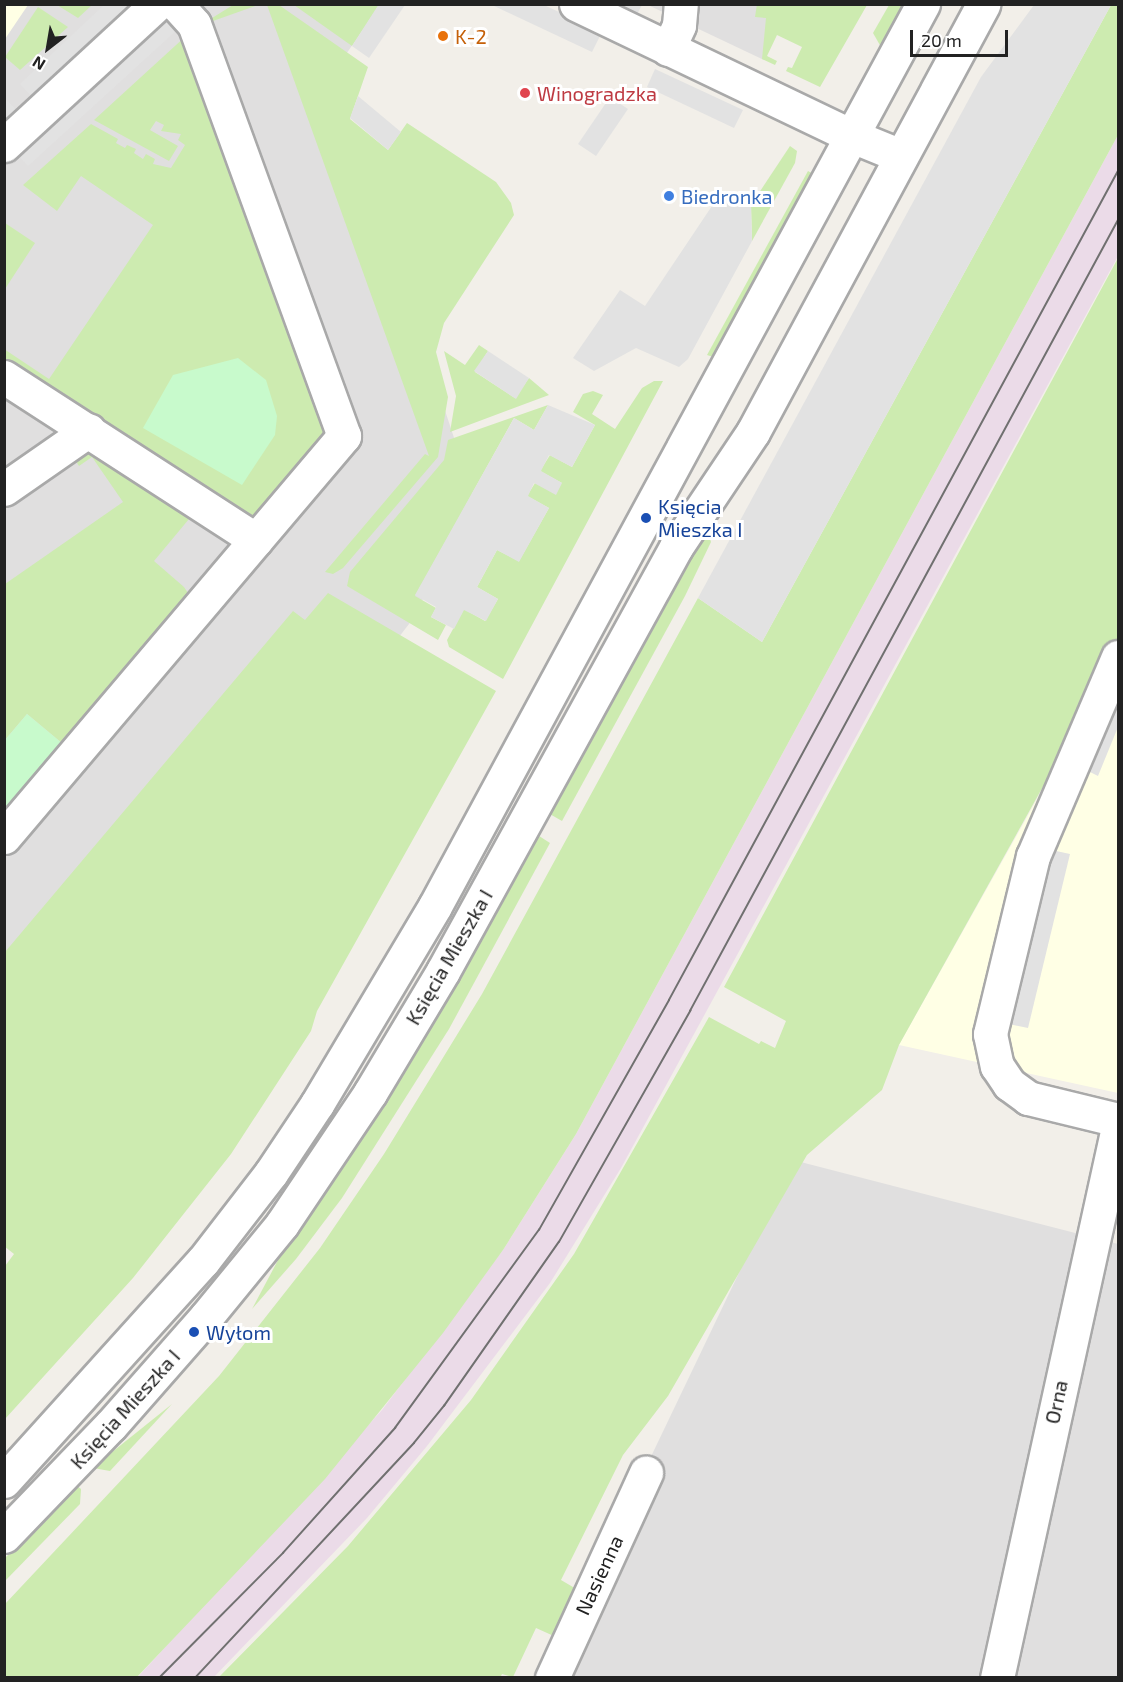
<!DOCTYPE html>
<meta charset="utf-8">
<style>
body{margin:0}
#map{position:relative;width:1123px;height:1682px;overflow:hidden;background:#f2efe9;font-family:"Exo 2",sans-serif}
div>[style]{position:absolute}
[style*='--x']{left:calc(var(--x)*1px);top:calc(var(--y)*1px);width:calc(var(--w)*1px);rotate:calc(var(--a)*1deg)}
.residential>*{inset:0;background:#e0dfdf}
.industrial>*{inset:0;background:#ebdbe8}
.education>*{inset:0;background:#ffffe5}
.grass>*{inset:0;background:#cdebb0}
.park>*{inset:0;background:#c8facc}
.parking>*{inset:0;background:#e2e2e2}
.roads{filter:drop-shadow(2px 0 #a9a9a9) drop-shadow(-2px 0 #a9a9a9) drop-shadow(0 2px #a9a9a9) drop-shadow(0 -2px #a9a9a9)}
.minor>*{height:33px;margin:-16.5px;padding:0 16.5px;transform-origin:16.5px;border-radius:16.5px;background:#fff}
.tram>*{height:1.5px;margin:-0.75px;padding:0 0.75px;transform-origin:0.75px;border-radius:0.75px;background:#707070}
.dots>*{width:16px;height:16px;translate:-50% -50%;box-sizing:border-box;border:3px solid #fff;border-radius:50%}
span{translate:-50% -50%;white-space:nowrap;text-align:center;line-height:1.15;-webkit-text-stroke:6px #fff;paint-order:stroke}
.food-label{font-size:20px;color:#c56008}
.left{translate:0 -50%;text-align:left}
.health-label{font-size:20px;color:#be3a42}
.shop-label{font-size:20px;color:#366cbe}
.transit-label{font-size:20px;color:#164399}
.street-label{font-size:20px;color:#222}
.frame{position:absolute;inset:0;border:6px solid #222;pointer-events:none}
.north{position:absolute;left:18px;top:18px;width:60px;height:60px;-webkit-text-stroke:4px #fff;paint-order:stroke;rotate:211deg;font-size:16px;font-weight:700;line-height:24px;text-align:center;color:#222}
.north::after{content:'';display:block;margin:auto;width:21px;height:27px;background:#222;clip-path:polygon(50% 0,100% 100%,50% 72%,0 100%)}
.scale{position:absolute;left:910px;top:30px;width:98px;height:27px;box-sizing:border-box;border:3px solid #222;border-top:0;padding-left:8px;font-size:18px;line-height:21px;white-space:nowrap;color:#222;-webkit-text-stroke:4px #fff;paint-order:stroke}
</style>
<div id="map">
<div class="residential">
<div style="clip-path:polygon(5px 5px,380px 5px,333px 73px,476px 504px,409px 624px,155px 952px,5px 1173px)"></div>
<div style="clip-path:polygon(648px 5px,778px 5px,764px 60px)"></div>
<div style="clip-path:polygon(793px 1160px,1118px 1244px,1118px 1677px,545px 1678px)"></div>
</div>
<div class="industrial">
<div style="clip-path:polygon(1118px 135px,1118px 256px,621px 1168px,550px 1283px,427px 1446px,367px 1518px,214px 1677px,137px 1678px,382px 1410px,503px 1250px,576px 1134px)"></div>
</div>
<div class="education">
<div style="clip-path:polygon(5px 4px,28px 5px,5px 39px,4px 5px)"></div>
<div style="clip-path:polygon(1118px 652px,1118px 1093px,899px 1045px,1031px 810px)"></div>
</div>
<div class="grass">
<div style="clip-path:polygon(757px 4px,867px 4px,867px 5px,820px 87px,786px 71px,788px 67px,792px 68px,802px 47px,777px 35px,767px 56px,777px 61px,775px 65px,762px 59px,766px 18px,755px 17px)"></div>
<div style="clip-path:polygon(57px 5px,92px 5px,78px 18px)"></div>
<div style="clip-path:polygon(233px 5px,258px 5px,213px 21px,220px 42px,212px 45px,204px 23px)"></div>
<div style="clip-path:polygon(267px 5px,279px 5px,368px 67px,350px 119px,388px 150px,407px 123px,496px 182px,511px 203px,514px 215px,444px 323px,436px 352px,448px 397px,438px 457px,343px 568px,333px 574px,325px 572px,425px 454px,429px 456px)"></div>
<div style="clip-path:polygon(294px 5px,379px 5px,352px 46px)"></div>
<div style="clip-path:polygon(889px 5px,904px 5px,881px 47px,873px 33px)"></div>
<div style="clip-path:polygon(1111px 5px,1118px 5px,1118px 135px,576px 1134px,503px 1250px,443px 1333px,325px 1479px,137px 1677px,5px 1678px,5px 1604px,219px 1376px,320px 1248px,384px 1154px,482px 994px,698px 598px,762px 642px)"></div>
<div style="clip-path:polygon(38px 7px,68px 27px,20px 70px,5px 57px)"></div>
<div style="clip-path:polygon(187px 35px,330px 433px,260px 516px,246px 514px,5px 364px,4px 349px,49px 379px,153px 225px,81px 176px,57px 211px,23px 185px,91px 124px,118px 139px,116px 143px,125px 148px,127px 145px,136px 149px,134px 153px,143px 159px,146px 154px,155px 159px,153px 164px,171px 168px,185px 145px,178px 140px,181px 134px,161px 131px,164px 125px,156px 121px,150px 130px,178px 146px,169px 161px,94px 120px)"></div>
<div style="clip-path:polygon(790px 146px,797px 151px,795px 163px,752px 241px,751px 205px)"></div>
<div style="clip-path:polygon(808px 171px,815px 175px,716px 358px,707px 355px)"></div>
<div style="clip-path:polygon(5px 223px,35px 243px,5px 289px)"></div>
<div style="clip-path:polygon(1118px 258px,1118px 652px,899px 1045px,882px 1090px,807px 1155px,668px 1396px,623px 1455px,561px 1580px,578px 1590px,556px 1637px,536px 1628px,513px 1677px,502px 1674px,500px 1678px,218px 1678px,348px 1546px,471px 1400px,574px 1254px,709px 1017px,759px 1044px,761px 1041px,775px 1048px,786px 1021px,724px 987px)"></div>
<div style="clip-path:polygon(479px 345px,488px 351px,475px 372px,515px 398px,529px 378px,549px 395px,450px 432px,456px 396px,444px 351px,465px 365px)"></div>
<div style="clip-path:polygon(654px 381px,663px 381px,503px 679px,449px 647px,447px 640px,464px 609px,485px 621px,498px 599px,477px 587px,497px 550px,519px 561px,549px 508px,527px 496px,535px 483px,562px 483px,540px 471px,550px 455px,572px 467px,595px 425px,573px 412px,583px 394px,593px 391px,603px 395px,592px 414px,615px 429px,642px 388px)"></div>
<div style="clip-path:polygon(548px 405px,534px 430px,514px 418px,415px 596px,436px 608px,431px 617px,446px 625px,438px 640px,347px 586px,350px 572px,444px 460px,448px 440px)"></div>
<div style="clip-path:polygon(90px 442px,192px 503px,189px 519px,154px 561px,184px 587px,192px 599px,63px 744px,27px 714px,5px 740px,5px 584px,123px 502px,92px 457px,79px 466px,72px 455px)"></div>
<div style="clip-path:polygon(707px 529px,711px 542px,685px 596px,562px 821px,548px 813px,675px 572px)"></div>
<div style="clip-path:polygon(328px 593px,496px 691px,317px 1011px,311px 1031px,231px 1154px,133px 1278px,5px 1419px,5px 1266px,14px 1254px,4px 1246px,5px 952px,293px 611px,305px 620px)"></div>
<div style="clip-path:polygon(536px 834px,550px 843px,449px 1029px,342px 1198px,296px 1259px,252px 1309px,286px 1245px)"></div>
<div style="clip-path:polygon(172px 1404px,110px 1471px,93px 1468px,96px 1465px)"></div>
<div style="clip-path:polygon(76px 1485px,81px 1489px,80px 1504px,5px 1581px,5px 1558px)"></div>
</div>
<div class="park">
<div style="clip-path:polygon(238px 358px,266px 380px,277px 416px,275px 435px,242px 485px,143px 428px,173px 375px)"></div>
<div style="clip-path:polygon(27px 714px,63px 744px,5px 814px,5px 740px)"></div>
</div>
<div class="parking">
<div style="clip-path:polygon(379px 4px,405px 5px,369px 58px,352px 46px)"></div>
<div style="clip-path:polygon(104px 5px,137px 5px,34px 99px,20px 84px)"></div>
<div style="clip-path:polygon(492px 5px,544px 5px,602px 32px,592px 52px)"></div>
<div style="clip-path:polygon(611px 5px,642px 5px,636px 16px)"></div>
<div style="clip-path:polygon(1034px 5px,1111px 5px,762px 642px,698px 598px,981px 77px)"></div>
<div style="clip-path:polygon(165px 13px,179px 28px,28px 166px,14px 151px)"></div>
<div style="clip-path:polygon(655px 69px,743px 110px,734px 128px,647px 87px)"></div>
<div style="clip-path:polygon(358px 96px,401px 132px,388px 150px,350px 118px)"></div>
<div style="clip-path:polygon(4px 97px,19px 113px,4px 126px)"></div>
<div style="clip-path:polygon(610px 97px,628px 109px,596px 156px,578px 144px)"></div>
<div style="clip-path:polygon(722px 191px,751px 205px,752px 241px,688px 359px,679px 367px,636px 348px,594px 371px,573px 358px,620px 290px,645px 306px)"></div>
<div style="clip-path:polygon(488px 351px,529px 378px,516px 399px,474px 371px)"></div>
<div style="clip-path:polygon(548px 405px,595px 425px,572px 467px,549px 455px,541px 471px,562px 483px,556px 495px,534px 483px,528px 496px,549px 508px,519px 562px,497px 550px,477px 587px,498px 599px,486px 621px,464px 610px,454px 629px,431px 617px,436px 607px,415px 595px,514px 418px,534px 430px)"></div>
<div style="clip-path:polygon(1118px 693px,1118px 727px,1098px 776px,1086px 770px)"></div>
<div style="clip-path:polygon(1047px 849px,1070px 854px,1028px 1028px,1004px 1023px)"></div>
</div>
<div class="roads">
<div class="minor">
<div style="--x:576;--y:4;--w:306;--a:25.6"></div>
<div style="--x:852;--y:136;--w:53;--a:22.2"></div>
<div style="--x:668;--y:49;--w:26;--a:-65"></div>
<div style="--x:679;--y:25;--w:21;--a:-85"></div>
<div style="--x:4;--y:145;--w:208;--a:-42.7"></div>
<div style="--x:4;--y:377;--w:300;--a:32.9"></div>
<div style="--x:4;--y:489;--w:103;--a:-34.8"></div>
<div style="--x:1118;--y:657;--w:216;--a:113.1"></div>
<div style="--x:1033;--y:856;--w:183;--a:103.6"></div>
<div style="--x:990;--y:1034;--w:33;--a:78"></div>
<div style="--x:997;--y:1066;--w:22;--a:56"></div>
<div style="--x:1009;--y:1084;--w:24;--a:36"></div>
<div style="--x:1028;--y:1098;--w:93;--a:13.7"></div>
<div style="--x:4;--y:837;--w:526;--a:-49.71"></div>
<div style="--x:344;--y:436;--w:438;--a:-110"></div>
<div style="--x:194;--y:24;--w:27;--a:-132"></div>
<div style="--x:4;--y:1481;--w:297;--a:-47.9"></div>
<div style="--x:203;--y:1261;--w:111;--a:-52.3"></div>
<div style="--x:271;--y:1173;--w:83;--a:-56.3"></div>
<div style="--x:317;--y:1104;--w:230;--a:-59.2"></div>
<div style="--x:435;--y:906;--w:1026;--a:-61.59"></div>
<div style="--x:4;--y:1536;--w:154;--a:-46.1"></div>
<div style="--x:111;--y:1425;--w:144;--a:-48.7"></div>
<div style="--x:206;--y:1317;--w:120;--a:-50.7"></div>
<div style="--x:282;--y:1224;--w:158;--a:-56.1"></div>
<div style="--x:370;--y:1093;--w:142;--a:-59.1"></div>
<div style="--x:443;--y:971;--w:484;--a:-61.2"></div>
<div style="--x:676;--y:547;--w:138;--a:-56.2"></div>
<div style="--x:753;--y:432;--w:486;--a:-61.7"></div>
<div style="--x:552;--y:1678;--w:226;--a:-65.4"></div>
<div style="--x:997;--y:1678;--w:564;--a:-77.61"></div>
</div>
</div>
<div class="tram">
<div style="--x:159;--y:1678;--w:176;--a:-45.2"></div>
<div style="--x:283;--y:1553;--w:168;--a:-48.1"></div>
<div style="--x:395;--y:1428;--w:245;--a:-54"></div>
<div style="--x:539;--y:1230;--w:264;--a:-60.5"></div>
<div style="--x:669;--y:1000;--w:943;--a:-61.56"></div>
<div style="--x:195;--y:1678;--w:321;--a:-47"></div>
<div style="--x:414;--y:1443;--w:48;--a:-51"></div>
<div style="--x:444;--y:1406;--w:200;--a:-55"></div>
<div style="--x:559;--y:1242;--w:266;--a:-60.4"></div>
<div style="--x:690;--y:1011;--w:899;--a:-61.58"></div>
</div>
<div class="dots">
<div style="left:443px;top:36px;background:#e8710a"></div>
<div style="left:525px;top:93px;background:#e0444e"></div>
<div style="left:669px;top:196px;background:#3f7fe0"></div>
<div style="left:646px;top:518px;background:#1a4fb4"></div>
<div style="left:194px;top:1332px;background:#1a4fb4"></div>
</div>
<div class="food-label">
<span class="left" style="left:455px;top:36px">K-2</span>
</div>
<div class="health-label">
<span class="left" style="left:537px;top:93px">Winogradzka</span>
</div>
<div class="shop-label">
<span class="left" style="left:681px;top:196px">Biedronka</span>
</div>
<div class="transit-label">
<span class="left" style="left:658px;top:518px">Księcia<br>Mieszka I</span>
<span class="left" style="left:206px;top:1332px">Wyłom</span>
</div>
<div class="street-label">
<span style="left:449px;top:957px;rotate:-60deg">Księcia Mieszka I</span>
<span style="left:1056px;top:1402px;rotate:-78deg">Orna</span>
<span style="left:125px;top:1409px;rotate:-48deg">Księcia Mieszka I</span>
<span style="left:599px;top:1575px;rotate:-65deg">Nasienna</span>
</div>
<div class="frame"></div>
<div class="north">N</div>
<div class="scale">20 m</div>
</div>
